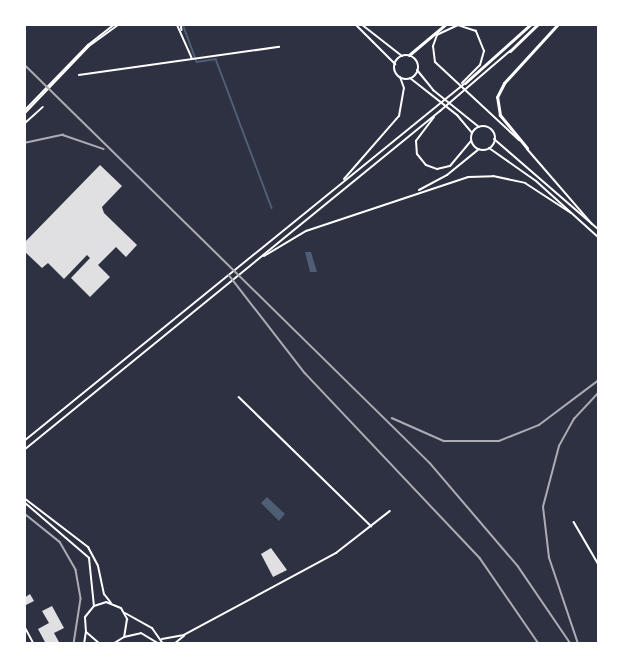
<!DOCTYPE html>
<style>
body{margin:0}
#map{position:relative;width:623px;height:668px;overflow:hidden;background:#2d3142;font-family:"Archivo Narrow",sans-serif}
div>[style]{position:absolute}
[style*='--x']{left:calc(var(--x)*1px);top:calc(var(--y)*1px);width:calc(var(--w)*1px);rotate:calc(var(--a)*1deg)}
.water>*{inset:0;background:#4f5d75}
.stream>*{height:1.5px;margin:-0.75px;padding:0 0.75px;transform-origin:0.75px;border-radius:0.75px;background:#4f5d75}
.building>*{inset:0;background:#e0e0e3}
.minor>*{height:1.5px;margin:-0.75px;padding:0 0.75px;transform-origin:0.75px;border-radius:0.75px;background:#fff}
.tertiary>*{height:2px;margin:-1px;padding:0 1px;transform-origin:1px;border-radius:1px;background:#fff}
.primary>*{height:2px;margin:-1px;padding:0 1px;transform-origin:1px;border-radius:1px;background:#fff}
.primary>.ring{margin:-1px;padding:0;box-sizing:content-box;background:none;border:2px solid #fff;border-radius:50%}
.trunk>*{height:2px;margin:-1px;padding:0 1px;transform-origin:1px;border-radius:1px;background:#fff}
.motorway>*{height:3px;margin:-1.5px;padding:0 1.5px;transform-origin:1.5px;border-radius:1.5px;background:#fff}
.rail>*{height:1.5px;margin:-0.75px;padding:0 0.75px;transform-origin:0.75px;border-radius:0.75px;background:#abadb3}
span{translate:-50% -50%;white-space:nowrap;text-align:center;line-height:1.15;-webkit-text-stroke:6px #fff;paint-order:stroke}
.frame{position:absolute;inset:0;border:26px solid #fff;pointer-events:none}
</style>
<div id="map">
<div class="water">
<div style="clip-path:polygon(305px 252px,311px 252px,317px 272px,310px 272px)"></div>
<div style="clip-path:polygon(267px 497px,285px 514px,279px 521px,261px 503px)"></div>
</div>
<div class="stream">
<div style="--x:183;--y:24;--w:40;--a:69.8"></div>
<div style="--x:197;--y:62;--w:19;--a:-9"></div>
<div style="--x:216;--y:59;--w:159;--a:69.4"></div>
</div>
<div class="building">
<div style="clip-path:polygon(100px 165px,122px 186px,102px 207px,104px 213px,137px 245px,126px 257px,116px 247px,98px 265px,110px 277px,90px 297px,71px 278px,90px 258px,87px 255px,64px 279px,48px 263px,42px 268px,24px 251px,24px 243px)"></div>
<div style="clip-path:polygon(271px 548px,287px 570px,273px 577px,261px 554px)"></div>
<div style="clip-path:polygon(30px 594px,34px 601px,24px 606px,24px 598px)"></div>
<div style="clip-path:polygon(52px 606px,64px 628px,54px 633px,59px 642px,46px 644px,38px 629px,49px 623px,42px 611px)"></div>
</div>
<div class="minor">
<div style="--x:177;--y:24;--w:37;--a:66"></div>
<div style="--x:181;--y:24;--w:6;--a:81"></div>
<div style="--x:79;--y:75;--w:202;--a:-8"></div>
<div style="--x:24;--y:124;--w:25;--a:-42"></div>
<div style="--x:239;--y:397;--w:185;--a:44.3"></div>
<div style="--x:574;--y:522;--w:50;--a:59.8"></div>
<div style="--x:24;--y:625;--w:21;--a:62"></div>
<div style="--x:162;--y:639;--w:22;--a:-10"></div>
<div style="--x:184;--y:635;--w:173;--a:-28.3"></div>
<div style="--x:336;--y:553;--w:68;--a:-37.9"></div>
<div style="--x:174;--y:644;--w:13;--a:-39"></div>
</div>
<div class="tertiary">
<div style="--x:125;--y:613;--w:31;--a:29"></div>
<div style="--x:152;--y:628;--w:19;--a:55"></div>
<div style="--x:124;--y:637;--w:17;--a:-13"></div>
<div style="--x:141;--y:633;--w:21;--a:31"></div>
</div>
<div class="primary">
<div style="--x:355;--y:24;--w:57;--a:45"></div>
<div style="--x:361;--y:24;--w:52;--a:38"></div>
<div class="ring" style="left:394px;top:55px;width:22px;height:22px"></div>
<div style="--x:417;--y:70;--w:26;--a:51"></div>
<div style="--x:433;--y:90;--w:59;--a:38.8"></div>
<div style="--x:410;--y:78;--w:60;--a:38.2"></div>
<div style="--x:457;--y:115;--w:23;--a:50"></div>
<div style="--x:24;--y:111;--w:92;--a:-45.9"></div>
<div style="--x:88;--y:45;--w:34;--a:-38"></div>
<div style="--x:24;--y:114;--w:94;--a:-46.3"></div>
<div style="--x:89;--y:46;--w:37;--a:-36"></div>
<div class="ring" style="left:471px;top:126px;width:22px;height:22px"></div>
<div style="--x:494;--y:139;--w:139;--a:40.9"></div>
<div style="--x:489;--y:148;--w:57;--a:35.1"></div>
<div style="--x:536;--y:181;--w:85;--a:42.1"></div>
<div style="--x:24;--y:498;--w:81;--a:37.4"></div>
<div style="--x:88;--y:547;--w:21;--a:62"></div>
<div style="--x:98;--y:566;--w:29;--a:78"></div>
<div style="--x:104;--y:594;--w:11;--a:52"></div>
<div style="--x:24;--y:502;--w:86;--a:40.7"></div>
<div style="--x:89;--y:558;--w:48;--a:84.1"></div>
<div style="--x:84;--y:644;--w:12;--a:-81"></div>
<div style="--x:100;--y:644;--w:18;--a:-139"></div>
<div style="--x:86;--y:632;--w:15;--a:-94"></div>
<div style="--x:85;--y:617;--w:14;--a:-51"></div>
<div style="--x:94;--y:606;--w:13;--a:-18"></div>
<div style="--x:106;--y:602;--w:16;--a:22"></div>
<div style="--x:121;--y:608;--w:13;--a:61"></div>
<div style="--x:127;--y:619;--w:18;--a:99"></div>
<div style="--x:124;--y:637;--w:13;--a:148"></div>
</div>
<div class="trunk">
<div style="--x:462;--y:83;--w:25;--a:-45"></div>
<div style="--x:480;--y:65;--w:15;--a:-74"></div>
<div style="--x:484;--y:51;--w:22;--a:-112"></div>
<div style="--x:476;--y:31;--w:19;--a:-162"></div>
<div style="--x:458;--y:25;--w:23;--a:155"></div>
<div style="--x:437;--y:35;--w:12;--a:110"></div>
<div style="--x:433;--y:46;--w:16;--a:83"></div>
<div style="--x:435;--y:62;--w:115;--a:42.9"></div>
<div style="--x:440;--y:111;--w:92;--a:-40.6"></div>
<div style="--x:434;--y:117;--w:30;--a:127"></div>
<div style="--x:416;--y:141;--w:13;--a:86"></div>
<div style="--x:417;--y:154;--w:14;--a:51"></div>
<div style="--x:426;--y:165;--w:12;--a:20"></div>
<div style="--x:437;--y:169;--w:13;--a:-13"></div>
<div style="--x:450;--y:166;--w:33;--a:-50"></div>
<div style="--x:527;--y:149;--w:99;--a:49.1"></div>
<div style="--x:344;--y:179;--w:84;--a:-48.9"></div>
<div style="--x:399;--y:116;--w:28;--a:-80"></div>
<div style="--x:404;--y:88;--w:12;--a:-110"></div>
<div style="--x:419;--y:190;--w:32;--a:-28"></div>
<div style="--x:447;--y:175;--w:41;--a:-39.1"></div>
<div style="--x:264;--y:256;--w:49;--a:-30.8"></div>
<div style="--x:306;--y:231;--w:171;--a:-18.4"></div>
<div style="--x:468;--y:177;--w:25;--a:-2"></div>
<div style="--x:493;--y:176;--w:33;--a:12"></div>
<div style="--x:525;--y:183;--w:55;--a:33.1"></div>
<div style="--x:24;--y:441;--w:567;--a:-39.05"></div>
<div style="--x:24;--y:450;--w:537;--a:-39.18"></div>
</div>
<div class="motorway">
<div style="--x:510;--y:51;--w:39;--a:-44"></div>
<div style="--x:409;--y:55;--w:48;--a:-40"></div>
<div style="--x:465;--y:83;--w:89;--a:-41.8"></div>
<div style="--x:527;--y:148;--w:43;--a:-129.3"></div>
<div style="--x:500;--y:115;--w:18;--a:-99"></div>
<div style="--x:497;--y:97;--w:16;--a:-63"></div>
<div style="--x:504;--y:83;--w:80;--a:-47.5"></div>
</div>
<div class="rail">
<div style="--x:24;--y:64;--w:569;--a:44.5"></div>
<div style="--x:430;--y:463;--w:135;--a:49.5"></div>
<div style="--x:518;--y:566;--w:94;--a:55.8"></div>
<div style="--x:24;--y:143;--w:40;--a:-12"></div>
<div style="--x:63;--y:135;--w:43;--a:18.9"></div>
<div style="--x:229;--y:275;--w:124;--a:52.2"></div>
<div style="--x:305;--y:373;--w:255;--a:46.6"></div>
<div style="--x:480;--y:558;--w:104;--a:55.5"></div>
<div style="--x:392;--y:418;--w:57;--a:23.9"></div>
<div style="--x:444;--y:441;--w:55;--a:0"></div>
<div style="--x:499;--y:441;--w:43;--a:-21.8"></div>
<div style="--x:539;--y:425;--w:75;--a:-36.9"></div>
<div style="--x:24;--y:513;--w:46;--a:38.9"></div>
<div style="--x:60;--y:542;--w:32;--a:60"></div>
<div style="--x:76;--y:570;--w:29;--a:80"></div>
<div style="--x:81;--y:599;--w:46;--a:98.8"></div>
<div style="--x:578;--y:644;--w:91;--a:-108.6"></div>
<div style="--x:549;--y:558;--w:51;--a:-96.7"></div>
<div style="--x:543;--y:507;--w:63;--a:-75.3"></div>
<div style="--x:559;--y:446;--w:31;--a:-61"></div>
<div style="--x:574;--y:419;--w:37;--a:-47"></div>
</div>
<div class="frame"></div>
</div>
